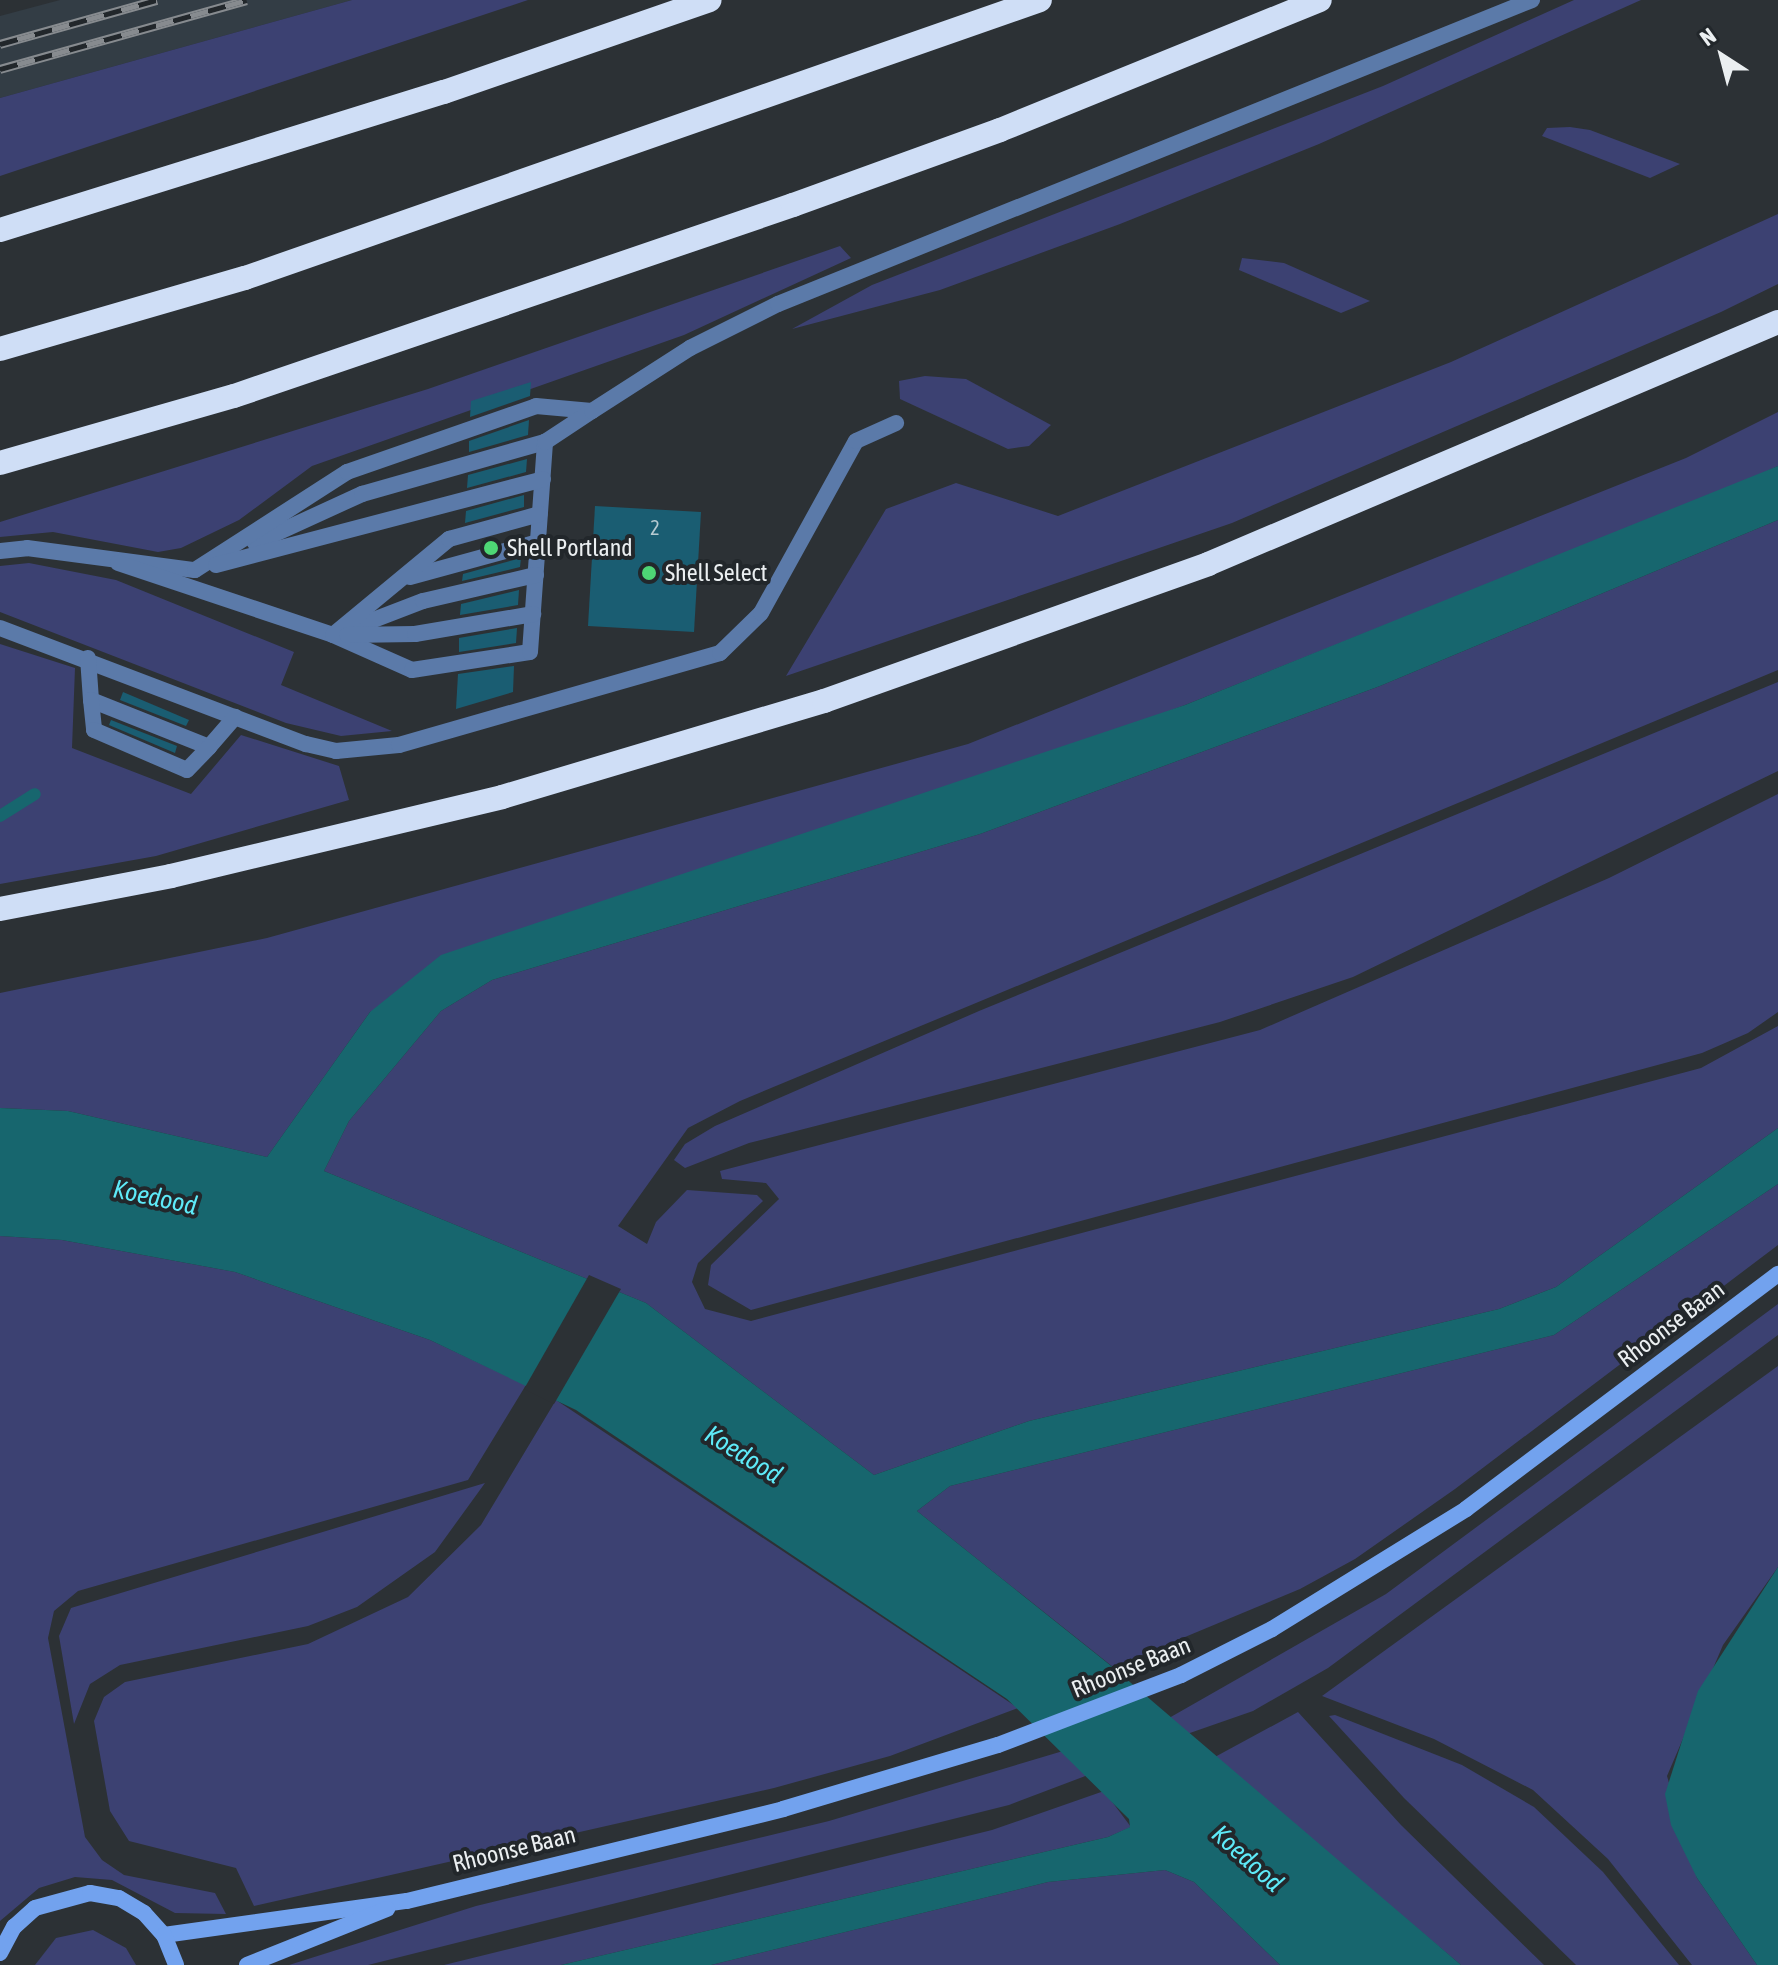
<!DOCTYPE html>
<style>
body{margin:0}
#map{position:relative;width:1778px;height:1965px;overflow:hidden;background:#2c3135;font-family:"Asap Condensed",sans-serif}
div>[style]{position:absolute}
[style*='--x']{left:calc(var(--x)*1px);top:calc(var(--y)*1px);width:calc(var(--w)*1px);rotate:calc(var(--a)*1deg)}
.built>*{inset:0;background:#333d45}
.green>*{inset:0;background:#3c4172}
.water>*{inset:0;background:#17666e}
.pier>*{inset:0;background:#2c3135}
.stream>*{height:12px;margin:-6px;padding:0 6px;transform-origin:6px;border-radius:6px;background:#17666e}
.building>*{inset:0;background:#1a5d72}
.lane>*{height:16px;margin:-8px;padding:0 8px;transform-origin:8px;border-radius:8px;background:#5b7aa9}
.secondary>*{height:16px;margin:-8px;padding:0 8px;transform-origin:8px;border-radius:8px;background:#72a2ee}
.highway>*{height:24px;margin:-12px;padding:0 12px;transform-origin:12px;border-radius:12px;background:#cfdef6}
.rail>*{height:9px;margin-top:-4.5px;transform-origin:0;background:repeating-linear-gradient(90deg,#22272b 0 18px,#878b8f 0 36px);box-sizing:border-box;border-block:2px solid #878b8f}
.dots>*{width:22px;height:22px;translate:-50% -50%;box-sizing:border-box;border:4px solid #22272b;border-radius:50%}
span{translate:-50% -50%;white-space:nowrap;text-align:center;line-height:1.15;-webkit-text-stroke:8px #22272b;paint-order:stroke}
.number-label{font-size:20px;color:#b7cad1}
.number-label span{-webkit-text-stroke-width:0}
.poi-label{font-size:24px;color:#ebeff1}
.left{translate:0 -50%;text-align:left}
.street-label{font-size:24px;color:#ebeff1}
.water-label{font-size:26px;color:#5eeaf8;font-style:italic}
.north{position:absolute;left:1682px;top:16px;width:80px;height:80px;-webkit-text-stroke:6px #22272b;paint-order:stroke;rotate:324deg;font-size:22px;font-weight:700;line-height:32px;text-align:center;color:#ebeff1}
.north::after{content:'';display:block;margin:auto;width:28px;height:36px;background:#ebeff1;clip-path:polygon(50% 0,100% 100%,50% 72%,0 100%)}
</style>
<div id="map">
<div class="built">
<div style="clip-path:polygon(60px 0,352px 0,0 98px,0 16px)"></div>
</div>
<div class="green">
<div style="clip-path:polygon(352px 0,528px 0,0 176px,0 98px)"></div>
<div style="clip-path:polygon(1574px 0,1641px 0,1319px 144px,1120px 224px,940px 290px,792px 329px,872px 285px,1383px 86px)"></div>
<div style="clip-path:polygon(1570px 127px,1590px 130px,1680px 164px,1650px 178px,1542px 136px,1547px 128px)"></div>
<div style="clip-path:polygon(1778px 214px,1778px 284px,1721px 312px,1232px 523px,786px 676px,886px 509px,956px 483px,1058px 516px,1451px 362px)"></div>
<div style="clip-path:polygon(840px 246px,851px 258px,684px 335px,312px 466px,239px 520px,181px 548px,158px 552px,53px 532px,0 537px,0 522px,428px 389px)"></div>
<div style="clip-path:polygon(1242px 258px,1284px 263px,1370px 301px,1341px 313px,1239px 270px)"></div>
<div style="clip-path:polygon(925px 376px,966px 379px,1051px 425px,1029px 446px,1008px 449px,900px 399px,899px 381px)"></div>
<div style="clip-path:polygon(1778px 412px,1778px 466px,1739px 484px,1185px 705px,370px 1012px,267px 1157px,68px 1111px,0 1108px,0 993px,267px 938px,968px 744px,1686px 458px)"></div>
<div style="clip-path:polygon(1778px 520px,1778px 670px,740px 1101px,688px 1128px,618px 1226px,647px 1244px,656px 1222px,687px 1190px,757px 1195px,763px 1201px,698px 1263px,692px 1282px,705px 1309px,751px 1321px,1701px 1068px,1778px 1026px,1778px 1128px,1556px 1287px,1499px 1309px,1029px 1421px,874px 1475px,646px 1303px,324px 1171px,349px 1121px,441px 1011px,492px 980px,980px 834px,1380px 686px)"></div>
<div style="clip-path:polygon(29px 563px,116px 580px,294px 652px,281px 685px,392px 731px,341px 736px,286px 723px,0 612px,0 566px)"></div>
<div style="clip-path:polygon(0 644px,75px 668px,72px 748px,191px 794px,241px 735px,339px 766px,349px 800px,156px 856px,0 884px)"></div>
<div style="clip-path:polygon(1778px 682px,1778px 771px,1353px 977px,1220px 1022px,749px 1143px,685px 1168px,674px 1160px,685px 1144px,715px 1126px,979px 1011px)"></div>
<div style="clip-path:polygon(1778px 794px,1778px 1012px,1748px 1033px,1702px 1053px,751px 1310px,708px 1285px,711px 1265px,779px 1199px,766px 1183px,722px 1179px,720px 1171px,1260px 1030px,1609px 878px)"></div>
<div style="clip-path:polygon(1778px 1184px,1778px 1245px,1455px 1489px,1355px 1559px,1300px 1589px,1113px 1667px,917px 1511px,950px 1486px,1554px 1335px)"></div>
<div style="clip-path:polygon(0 1236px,62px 1240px,235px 1272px,430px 1340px,526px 1385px,468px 1480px,78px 1591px,54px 1611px,48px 1638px,85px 1837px,102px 1860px,124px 1875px,215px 1893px,226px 1914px,175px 1913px,112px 1880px,75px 1877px,39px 1888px,0 1921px)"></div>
<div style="clip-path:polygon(1778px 1304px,1778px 1335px,1328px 1668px,1253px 1711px,1187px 1734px,1169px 1718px,1386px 1594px)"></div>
<div style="clip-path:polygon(1778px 1366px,1778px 1567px,1723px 1645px,1667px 1776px,1697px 1878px,1757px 1965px,1692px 1965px,1608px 1859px,1533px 1790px,1434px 1739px,1322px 1696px)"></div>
<div style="clip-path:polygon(556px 1400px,1018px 1708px,890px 1756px,774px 1788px,254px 1906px,236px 1868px,129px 1841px,110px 1811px,94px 1721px,104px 1697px,125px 1682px,308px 1644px,408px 1597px,481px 1525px)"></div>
<div style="clip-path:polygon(485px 1483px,435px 1552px,357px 1607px,308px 1626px,120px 1665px,90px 1684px,74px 1724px,59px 1636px,71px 1608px)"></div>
<div style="clip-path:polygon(1298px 1712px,1401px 1825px,1544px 1965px,1461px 1965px,1213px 1758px)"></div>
<div style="clip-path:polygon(1335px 1715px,1462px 1765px,1534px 1807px,1603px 1872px,1679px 1965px,1576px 1965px,1404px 1798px,1329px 1716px)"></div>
<div style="clip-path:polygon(1063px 1751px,1088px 1775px,1009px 1805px,368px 1965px,289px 1965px,476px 1906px,829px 1821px)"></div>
<div style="clip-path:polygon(1104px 1791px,1131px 1827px,1108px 1837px,561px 1965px,444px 1965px,992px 1830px)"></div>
<div style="clip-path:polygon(1165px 1870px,1194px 1882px,1280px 1965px,711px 1965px,1048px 1882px)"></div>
<div style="clip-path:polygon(93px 1930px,126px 1948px,136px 1965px,35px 1965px,56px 1938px)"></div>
</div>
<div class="water">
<div style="clip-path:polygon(1778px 466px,1778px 520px,1380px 686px,980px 834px,492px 980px,441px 1011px,349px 1121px,324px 1171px,646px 1303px,874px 1475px,1029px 1421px,1499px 1309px,1556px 1287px,1778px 1128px,1778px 1184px,1554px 1335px,950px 1486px,917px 1511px,1110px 1665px,1461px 1965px,1280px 1965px,1194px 1882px,1165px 1870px,1048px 1882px,711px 1965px,561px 1965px,1108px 1837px,1130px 1827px,1129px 1819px,1007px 1699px,576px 1410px,430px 1340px,235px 1272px,62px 1240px,0 1236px,0 1108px,68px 1111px,267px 1157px,370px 1012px,441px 955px,1185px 705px)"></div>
<div style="clip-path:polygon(1778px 1567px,1778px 1965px,1757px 1965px,1697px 1878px,1671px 1825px,1665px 1794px,1698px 1691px)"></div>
</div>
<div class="pier">
<div style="clip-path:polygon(589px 1275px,621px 1289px,554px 1404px,524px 1389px)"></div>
</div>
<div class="stream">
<div style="--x:0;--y:816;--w:41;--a:-32.2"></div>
</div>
<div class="building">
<div style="clip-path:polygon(531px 382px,530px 396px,470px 417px,471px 401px)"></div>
<div style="clip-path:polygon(529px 420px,528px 435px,469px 452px,469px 441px)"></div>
<div style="clip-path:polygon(527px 459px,526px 472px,467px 488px,468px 475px)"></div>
<div style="clip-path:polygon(524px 495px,524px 507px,465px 523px,466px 511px)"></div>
<div style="clip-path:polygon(595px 506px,701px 512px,694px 632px,588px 626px)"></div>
<div style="clip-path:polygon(521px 558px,520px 567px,462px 581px,463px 574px)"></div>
<div style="clip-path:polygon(519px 590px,518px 605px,460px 615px,461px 604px)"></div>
<div style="clip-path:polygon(517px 628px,516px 643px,459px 652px,459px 638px)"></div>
<div style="clip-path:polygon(514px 666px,513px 692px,456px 709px,458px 674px)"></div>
<div style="clip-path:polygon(123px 692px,189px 720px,186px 726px,120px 700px)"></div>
<div style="clip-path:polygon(111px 720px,177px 746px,175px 753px,109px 725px)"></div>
</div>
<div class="lane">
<div style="--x:255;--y:543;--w:118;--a:-24.6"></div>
<div style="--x:362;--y:494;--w:190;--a:-15.9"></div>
<div style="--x:0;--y:551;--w:27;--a:-6"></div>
<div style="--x:27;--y:548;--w:169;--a:7.5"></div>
<div style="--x:195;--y:570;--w:181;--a:-32.8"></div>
<div style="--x:347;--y:472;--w:200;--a:-19.2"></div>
<div style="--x:536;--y:406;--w:56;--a:5.1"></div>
<div style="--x:118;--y:563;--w:227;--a:18.5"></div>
<div style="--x:333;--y:635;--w:86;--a:23.9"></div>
<div style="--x:412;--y:670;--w:119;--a:-8.7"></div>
<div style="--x:530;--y:652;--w:211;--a:-85.9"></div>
<div style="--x:545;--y:442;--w:56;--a:-33.4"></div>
<div style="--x:592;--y:411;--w:117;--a:-32.7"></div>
<div style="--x:690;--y:348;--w:98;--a:-26.6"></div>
<div style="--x:778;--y:304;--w:813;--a:-21.96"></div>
<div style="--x:216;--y:565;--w:338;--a:-14.7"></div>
<div style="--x:410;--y:577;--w:133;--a:-15.3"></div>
<div style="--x:0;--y:628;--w:327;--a:20.8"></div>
<div style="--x:306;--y:744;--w:31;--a:13"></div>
<div style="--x:336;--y:751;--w:63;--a:-5.4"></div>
<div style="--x:399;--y:745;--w:334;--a:-16"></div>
<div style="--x:720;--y:653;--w:57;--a:-44.3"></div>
<div style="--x:761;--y:613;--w:196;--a:-61.1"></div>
<div style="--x:856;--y:441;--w:44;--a:-24.2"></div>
<div style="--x:350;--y:629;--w:78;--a:-21"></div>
<div style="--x:423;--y:601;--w:116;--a:-13"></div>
<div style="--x:333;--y:635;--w:151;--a:-39.6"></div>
<div style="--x:449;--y:539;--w:94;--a:-15.4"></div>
<div style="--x:347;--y:635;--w:68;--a:-0.8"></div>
<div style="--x:415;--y:634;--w:120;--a:-9.6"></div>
<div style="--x:88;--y:658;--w:42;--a:85.9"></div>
<div style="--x:91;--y:700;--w:127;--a:21.7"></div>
<div style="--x:209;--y:747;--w:40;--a:-49"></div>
<div style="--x:91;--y:700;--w:30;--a:84"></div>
<div style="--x:94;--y:730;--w:101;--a:23.3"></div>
<div style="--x:187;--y:770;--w:32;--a:-46"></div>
</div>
<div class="secondary">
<div style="--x:164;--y:1935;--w:245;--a:-8"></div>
<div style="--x:407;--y:1901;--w:387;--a:-13.7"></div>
<div style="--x:783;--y:1809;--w:224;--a:-16.6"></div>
<div style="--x:998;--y:1745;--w:196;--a:-20.9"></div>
<div style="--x:1181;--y:1675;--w:102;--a:-26.8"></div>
<div style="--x:1272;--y:1629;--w:228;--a:-31.7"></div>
<div style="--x:1466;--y:1509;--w:391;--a:-37"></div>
<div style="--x:0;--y:1953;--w:30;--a:-62"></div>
<div style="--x:14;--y:1927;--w:28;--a:-42"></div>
<div style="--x:35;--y:1908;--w:57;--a:-15.3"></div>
<div style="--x:90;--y:1893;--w:29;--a:10"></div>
<div style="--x:119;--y:1898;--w:29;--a:31"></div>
<div style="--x:144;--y:1913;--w:30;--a:48"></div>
<div style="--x:164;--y:1935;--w:32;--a:68"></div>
<div style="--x:247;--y:1965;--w:151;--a:-21.8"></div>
</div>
<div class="highway">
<div style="--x:0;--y:230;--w:465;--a:-17.3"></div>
<div style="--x:444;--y:92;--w:281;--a:-19.1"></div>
<div style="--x:0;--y:349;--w:255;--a:-16.2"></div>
<div style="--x:245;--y:278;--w:842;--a:-19.27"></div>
<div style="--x:0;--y:463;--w:243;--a:-16"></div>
<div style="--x:234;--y:396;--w:591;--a:-18.86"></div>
<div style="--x:793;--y:205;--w:220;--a:-19.9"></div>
<div style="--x:1000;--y:130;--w:345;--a:-22.1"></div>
<div style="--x:0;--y:909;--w:174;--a:-10.9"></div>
<div style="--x:171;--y:876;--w:340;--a:-13.4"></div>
<div style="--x:502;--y:797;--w:336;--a:-16.6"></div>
<div style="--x:824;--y:701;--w:408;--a:-19.6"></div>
<div style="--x:1208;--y:564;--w:619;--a:-23"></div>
</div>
<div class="rail">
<div style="--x:0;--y:44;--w:163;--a:-15.7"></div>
<div style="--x:0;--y:69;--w:256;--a:-15.6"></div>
</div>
<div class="dots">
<div style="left:491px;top:548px;background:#4ed675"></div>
<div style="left:649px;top:573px;background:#4ed675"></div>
</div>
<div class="number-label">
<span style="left:655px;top:527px">2</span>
</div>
<div class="poi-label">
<span class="left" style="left:507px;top:548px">Shell Portland</span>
<span class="left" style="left:665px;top:573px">Shell Select</span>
</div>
<div class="street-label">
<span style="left:1671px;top:1324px;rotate:-37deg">Rhoonse Baan</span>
<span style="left:1131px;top:1667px;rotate:-22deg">Rhoonse Baan</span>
<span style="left:514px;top:1849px;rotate:-14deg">Rhoonse Baan</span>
</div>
<div class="water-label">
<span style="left:155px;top:1198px;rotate:12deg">Koedood</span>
<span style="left:743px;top:1455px;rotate:32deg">Koedood</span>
<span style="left:1247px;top:1859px;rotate:42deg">Koedood</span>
</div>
<div class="north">N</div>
</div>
